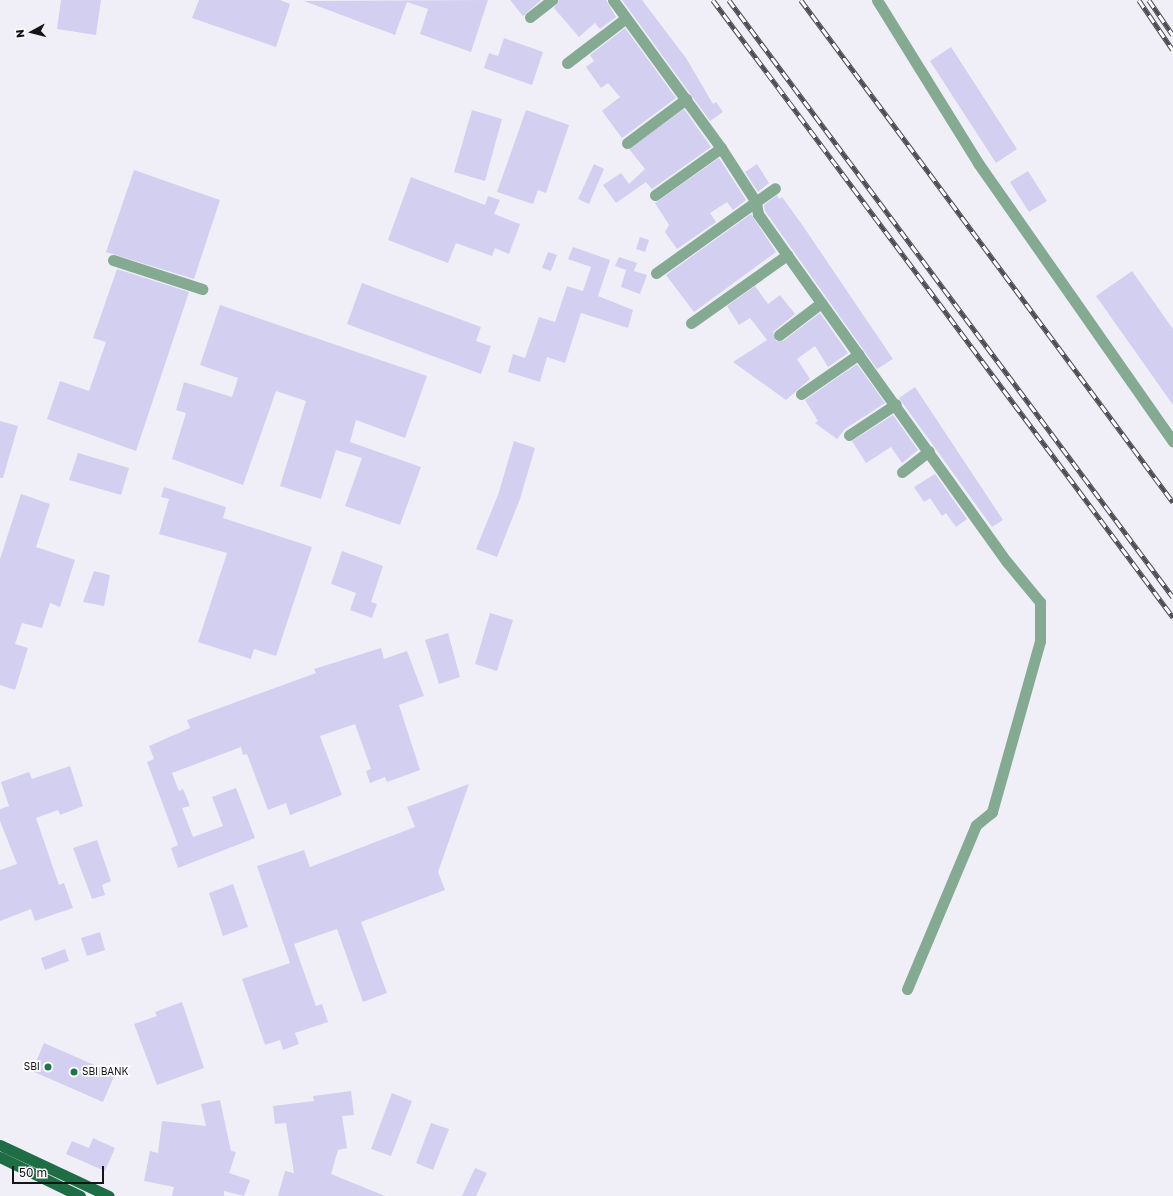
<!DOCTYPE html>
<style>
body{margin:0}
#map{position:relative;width:1173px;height:1196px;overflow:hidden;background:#f0eff8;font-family:"Golos Text",sans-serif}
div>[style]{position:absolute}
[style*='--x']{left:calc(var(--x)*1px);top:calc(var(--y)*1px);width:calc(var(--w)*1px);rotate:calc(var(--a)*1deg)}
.building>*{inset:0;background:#d3cff1}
.minor>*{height:11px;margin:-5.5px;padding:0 5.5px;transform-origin:5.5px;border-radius:5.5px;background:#85aa92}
.primary>*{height:11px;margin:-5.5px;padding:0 5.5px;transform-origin:5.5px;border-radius:5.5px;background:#1e6e45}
.rail>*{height:4.5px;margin-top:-2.25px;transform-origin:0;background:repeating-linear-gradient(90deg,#fdfdff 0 9px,#4c4b50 0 18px);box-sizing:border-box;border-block:1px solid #4c4b50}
.dots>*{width:11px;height:11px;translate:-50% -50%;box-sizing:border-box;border:2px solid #fdfdff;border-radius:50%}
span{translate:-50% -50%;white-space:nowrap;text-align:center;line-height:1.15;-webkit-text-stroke:3.5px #fdfdff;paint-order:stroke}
.poi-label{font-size:10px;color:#151417}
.right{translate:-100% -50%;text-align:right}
.left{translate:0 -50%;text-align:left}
.north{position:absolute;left:12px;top:12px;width:40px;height:40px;-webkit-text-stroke:3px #fdfdff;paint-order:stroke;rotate:263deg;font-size:11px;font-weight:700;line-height:16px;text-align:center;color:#151417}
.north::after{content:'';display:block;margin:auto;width:14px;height:18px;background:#151417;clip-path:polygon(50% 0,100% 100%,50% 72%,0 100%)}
.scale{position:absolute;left:12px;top:1166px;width:92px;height:18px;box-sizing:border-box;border:2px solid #151417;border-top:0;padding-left:5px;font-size:12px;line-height:14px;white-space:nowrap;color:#151417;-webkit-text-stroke:3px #fdfdff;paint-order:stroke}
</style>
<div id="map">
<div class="building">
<div style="clip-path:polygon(61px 0,101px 0,96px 35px,57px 29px)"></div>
<div style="clip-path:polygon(199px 0,280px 0,290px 4px,276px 47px,192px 18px)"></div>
<div style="clip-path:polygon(488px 0,471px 52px,420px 34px,428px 9px,407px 2px,395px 35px,304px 1px)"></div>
<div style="clip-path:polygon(510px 0,541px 0,523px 16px)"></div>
<div style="clip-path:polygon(559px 0,606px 0,616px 17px,600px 29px,595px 23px,579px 37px,554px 8px)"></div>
<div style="clip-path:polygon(622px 0,642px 0,686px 58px,713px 104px,716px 102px,723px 112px,710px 121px)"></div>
<div style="clip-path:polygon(625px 28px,676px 98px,622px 138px,602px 111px,620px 97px,608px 83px,601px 88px,586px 67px,594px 61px,590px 55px)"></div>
<div style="clip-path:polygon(504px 38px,543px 52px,532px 85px,484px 68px,489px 53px,498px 56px)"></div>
<div style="clip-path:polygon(951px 47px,1017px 149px,996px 163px,930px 61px)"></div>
<div style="clip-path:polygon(684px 109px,711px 147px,652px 189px,646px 182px,616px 203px,603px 185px,621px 173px,629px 184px,645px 169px,629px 149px)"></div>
<div style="clip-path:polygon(472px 110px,502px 119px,485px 181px,454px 172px)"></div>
<div style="clip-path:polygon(526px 110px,569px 125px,546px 193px,538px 190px,533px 204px,497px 192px)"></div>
<div style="clip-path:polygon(719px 158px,746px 200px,733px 210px,727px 202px,710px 213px,716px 222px,677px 249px,665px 232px,669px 225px,655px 203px)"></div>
<div style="clip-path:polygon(594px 164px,604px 169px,589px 204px,578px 199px)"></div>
<div style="clip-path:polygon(757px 164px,769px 183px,758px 192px,745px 172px)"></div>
<div style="clip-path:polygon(134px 170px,220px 200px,194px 279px,106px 252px)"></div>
<div style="clip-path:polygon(1028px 171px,1047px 201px,1029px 212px,1010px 182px)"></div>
<div style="clip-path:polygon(411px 177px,485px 205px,488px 196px,500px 200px,494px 214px,520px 224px,509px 254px,495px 248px,492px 256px,456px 243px,448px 263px,388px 240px)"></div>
<div style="clip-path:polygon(777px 195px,779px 199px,782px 197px,803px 226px,893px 359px,877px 369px,765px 211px,764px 205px)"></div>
<div style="clip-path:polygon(751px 214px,776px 252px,694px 312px,666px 275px)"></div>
<div style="clip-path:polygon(640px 237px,649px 240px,645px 252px,636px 249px)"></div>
<div style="clip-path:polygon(573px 247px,610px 260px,598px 296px,633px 310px,628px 328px,581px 313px,565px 363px,547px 357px,540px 382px,508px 372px,513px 354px,525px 358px,539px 317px,555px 322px,567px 286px,583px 291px,591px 267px,568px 259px)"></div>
<div style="clip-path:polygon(548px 252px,557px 255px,551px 271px,542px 268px)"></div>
<div style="clip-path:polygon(619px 257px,637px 263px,634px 271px,647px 275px,640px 294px,621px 287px,626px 270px,615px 266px)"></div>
<div style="clip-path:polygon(117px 269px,189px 292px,136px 451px,47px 419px,60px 381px,89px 391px,106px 342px,93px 338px)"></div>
<div style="clip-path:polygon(1132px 271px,1173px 329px,1173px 405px,1096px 296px)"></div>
<div style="clip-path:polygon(362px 283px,481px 327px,476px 341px,491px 346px,481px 374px,347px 324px)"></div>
<div style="clip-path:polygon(755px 286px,768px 304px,780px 295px,795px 314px,773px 332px,776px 341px,783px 341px,820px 313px,848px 353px,828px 367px,815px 346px,797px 359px,810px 379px,786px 400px,733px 362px,767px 340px,750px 318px,739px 325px,727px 306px)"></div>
<div style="clip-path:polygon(220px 305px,427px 376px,405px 438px,356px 420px,350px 442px,421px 467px,400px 525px,345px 506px,362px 458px,336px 450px,321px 499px,280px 486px,306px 401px,276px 391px,243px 485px,172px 459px,186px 413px,176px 410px,184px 382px,232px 397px,238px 378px,200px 365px)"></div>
<div style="clip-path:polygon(857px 364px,885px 403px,845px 429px,837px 439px,815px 423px,818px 421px,805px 400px)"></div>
<div style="clip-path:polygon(915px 387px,1003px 520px,992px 527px,899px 398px)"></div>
<div style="clip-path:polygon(893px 415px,918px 450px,902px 463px,891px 447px,866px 463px,852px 441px)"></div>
<div style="clip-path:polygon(0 421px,18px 426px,3px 478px,0 478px)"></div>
<div style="clip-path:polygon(514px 441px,535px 448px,520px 499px,497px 557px,476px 549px,498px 495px)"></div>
<div style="clip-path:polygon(78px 453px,129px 468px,121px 495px,69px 480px)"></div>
<div style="clip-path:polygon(935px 474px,967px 519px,956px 527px,946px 513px,942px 516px,930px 498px,924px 502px,914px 487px)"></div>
<div style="clip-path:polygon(164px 487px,226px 507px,223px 518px,312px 547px,276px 656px,254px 649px,251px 659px,198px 642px,227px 553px,159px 534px,169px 499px,161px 497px)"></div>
<div style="clip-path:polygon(21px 494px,50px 504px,36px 547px,75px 560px,60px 607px,50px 603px,42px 628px,22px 623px,15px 644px,28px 648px,15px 690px,0 685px,0 559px)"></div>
<div style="clip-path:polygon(342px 551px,383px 566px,371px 602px,377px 604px,372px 618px,350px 610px,356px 593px,331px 584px)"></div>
<div style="clip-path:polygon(94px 571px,110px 575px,104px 606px,83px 602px)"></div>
<div style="clip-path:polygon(490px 613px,513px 620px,497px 671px,475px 664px)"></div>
<div style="clip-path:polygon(448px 633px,460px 677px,439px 684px,425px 640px)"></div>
<div style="clip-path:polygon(381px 648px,384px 659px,407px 651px,424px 696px,399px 705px,420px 770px,387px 782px,385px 777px,370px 783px,366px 771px,371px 769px,355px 724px,320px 736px,342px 795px,290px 815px,286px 803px,268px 810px,247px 754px,243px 755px,241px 747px,172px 773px,179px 791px,183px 789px,190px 806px,182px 808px,193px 837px,223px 826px,212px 797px,236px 788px,255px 838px,178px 868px,171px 848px,178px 845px,147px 762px,154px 759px,149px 746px,190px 728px,187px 720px,316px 673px,314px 669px)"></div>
<div style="clip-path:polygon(70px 766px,83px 806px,60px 815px,58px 810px,36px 818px,59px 885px,64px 883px,73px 908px,35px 921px,31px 909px,0 921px,0 870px,17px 864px,0 821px,0 809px,9px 806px,1px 782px,29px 772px,32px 779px)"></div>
<div style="clip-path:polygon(469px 784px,438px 872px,445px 890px,361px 922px,387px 993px,363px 1002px,337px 929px,294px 944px,316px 1006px,322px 1004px,328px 1022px,295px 1033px,299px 1044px,283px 1050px,280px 1040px,265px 1045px,242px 979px,290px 963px,257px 866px,304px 850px,310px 867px,415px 827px,407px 807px)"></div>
<div style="clip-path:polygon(97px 840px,111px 881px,102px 885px,105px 895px,92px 899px,73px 848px)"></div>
<div style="clip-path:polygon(233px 884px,248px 927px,223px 936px,209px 893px)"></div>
<div style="clip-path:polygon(100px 932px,105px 950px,87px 956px,81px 938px)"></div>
<div style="clip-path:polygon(65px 949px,69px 961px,45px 970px,41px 958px)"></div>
<div style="clip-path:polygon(182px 1002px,204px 1068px,157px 1085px,134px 1024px,157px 1016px,155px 1012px)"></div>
<div style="clip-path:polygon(44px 1043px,115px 1074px,103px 1102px,32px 1071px)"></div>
<div style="clip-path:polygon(351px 1091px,354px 1115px,342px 1116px,347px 1148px,338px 1150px,331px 1174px,385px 1196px,278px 1196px,285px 1171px,294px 1173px,286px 1123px,275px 1124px,273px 1106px,314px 1101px,313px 1096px)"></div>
<div style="clip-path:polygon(392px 1093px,412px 1101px,391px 1156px,371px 1149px)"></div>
<div style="clip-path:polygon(220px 1100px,231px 1151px,236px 1152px,229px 1173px,250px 1180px,244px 1196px,224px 1191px,224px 1196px,172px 1196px,174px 1187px,144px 1181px,150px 1151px,158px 1153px,162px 1121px,206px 1126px,201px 1104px)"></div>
<div style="clip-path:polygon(431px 1123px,449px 1129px,433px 1170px,416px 1163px)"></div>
<div style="clip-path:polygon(93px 1138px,115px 1148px,105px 1171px,66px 1154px,72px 1141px,89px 1148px)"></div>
<div style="clip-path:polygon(475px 1168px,487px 1173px,476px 1196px,462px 1196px)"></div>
</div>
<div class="minor">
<div style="--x:613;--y:0;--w:183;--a:53.9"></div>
<div style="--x:721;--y:148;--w:64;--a:57.1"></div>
<div style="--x:756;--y:202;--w:12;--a:81"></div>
<div style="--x:758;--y:214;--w:50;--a:54.7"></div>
<div style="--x:787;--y:255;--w:378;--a:54.4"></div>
<div style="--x:1007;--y:562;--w:52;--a:50.5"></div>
<div style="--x:1040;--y:602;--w:39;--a:90"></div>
<div style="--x:1040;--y:641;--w:178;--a:105.7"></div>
<div style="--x:992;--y:812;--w:21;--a:141"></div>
<div style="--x:976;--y:825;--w:178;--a:112.8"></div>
<div style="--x:877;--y:0;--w:192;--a:58.2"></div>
<div style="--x:978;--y:163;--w:340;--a:55"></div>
<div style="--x:530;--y:17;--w:28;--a:-38"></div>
<div style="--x:567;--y:63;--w:74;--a:-37.3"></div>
<div style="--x:627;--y:143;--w:74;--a:-36.7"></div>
<div style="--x:655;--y:195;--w:81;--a:-35.5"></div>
<div style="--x:113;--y:260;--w:94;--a:18"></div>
<div style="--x:656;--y:273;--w:146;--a:-35.5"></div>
<div style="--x:691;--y:323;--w:118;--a:-35.3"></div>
<div style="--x:779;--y:335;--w:53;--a:-37.3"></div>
<div style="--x:801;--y:394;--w:70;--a:-34.6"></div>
<div style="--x:849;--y:435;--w:56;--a:-33.4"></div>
<div style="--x:902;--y:472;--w:34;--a:-38"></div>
</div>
<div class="primary">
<div style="--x:0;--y:1145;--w:120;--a:25.1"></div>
<div style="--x:0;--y:1157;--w:89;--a:26"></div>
</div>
<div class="rail">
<div style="--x:713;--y:0;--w:770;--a:53.29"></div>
<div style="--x:729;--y:0;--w:744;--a:53.36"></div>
<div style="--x:801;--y:0;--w:625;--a:53.46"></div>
<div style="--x:1139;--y:0;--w:60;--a:55.8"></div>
<div style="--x:1149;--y:0;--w:42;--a:55.6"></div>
</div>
<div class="dots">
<div style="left:48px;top:1067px;background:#1d7549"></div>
<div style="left:74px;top:1072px;background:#1d7549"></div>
</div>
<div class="poi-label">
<span class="right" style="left:40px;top:1067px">SBI</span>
<span class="left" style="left:82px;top:1072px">SBI BANK</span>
</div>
<div class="north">N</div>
<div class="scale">50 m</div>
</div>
